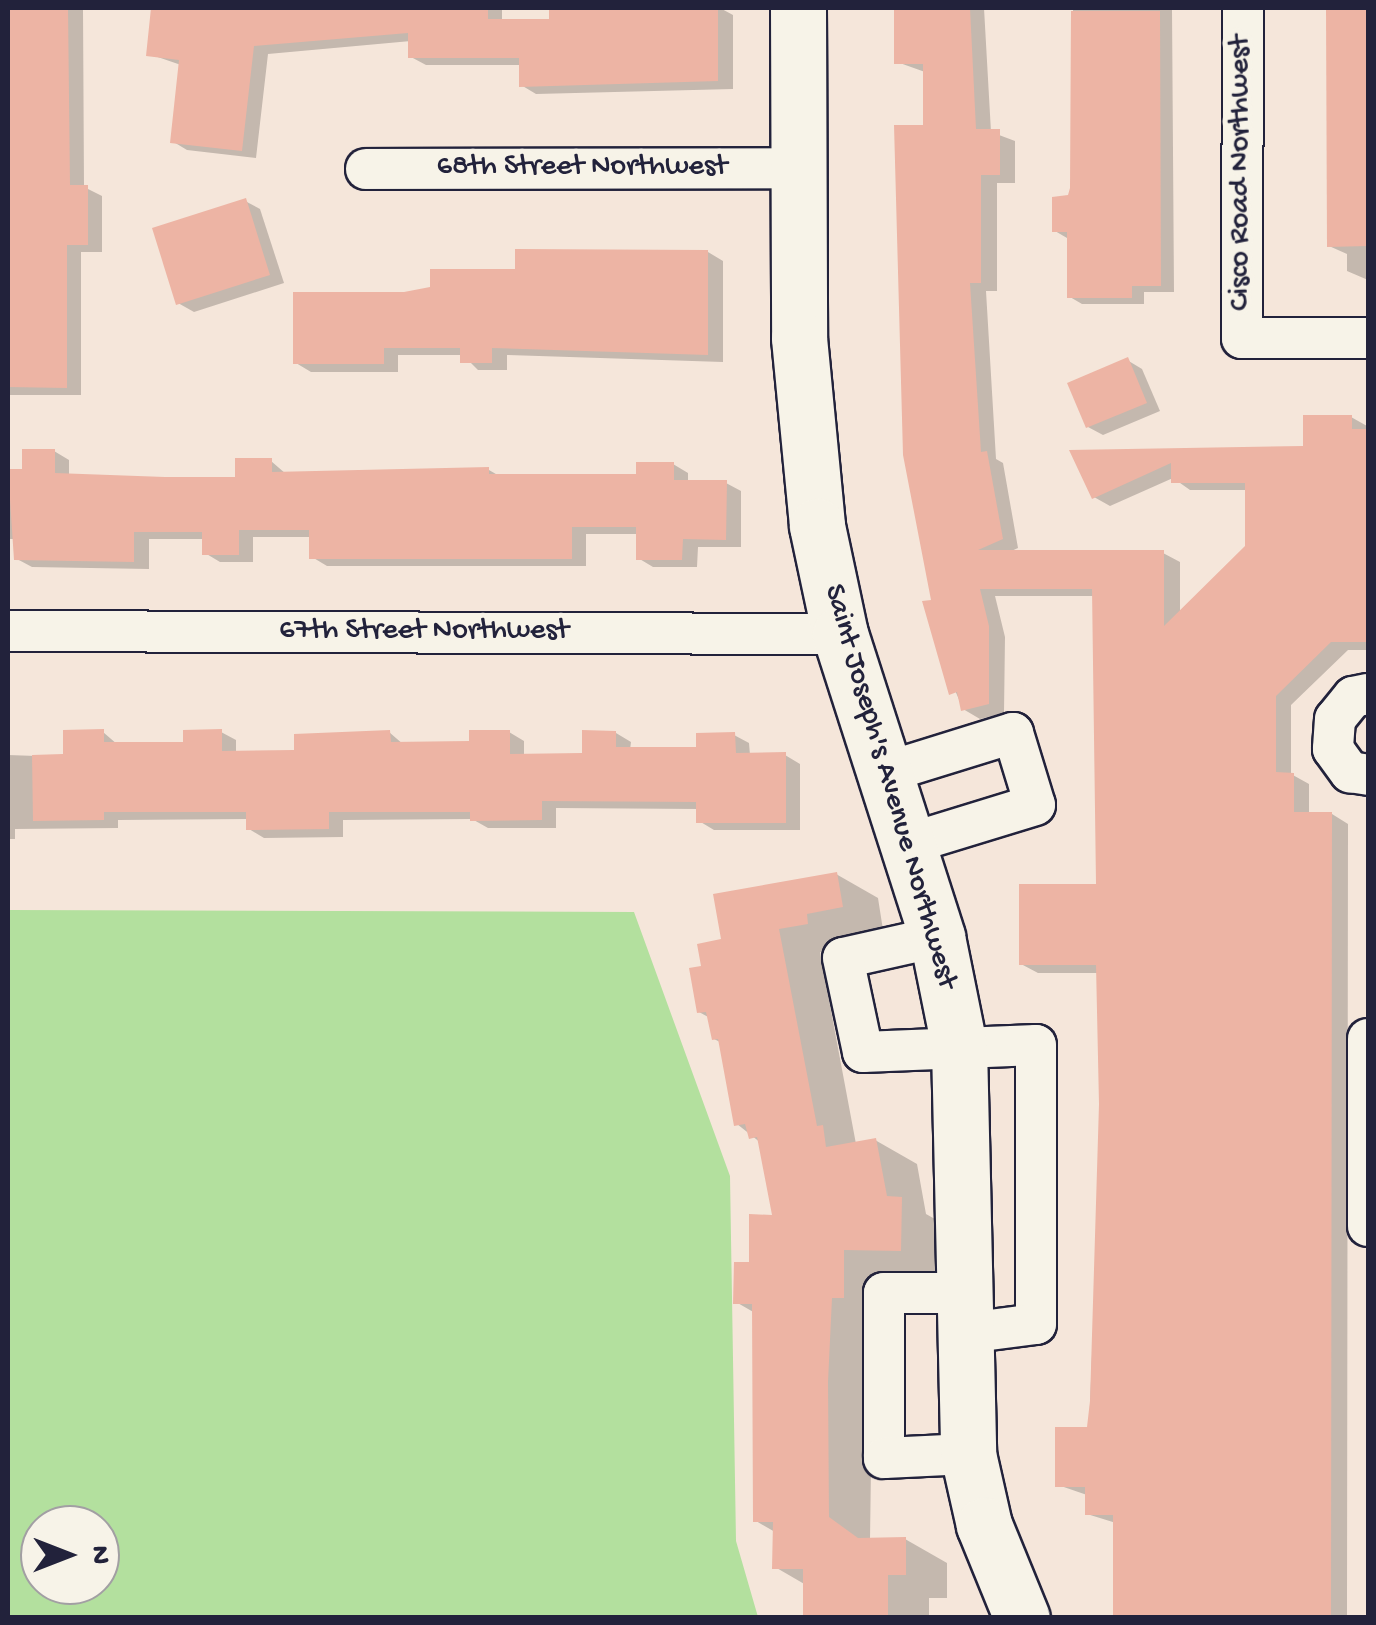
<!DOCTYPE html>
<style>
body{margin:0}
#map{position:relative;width:1376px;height:1625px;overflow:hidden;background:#f5e6da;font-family:"Gochi Hand",sans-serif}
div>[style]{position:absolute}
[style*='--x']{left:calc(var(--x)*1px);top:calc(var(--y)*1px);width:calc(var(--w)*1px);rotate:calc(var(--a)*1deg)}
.green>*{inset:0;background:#b3e09e}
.shadow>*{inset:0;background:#0003}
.building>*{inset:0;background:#edb4a4}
.roads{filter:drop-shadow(2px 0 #22223b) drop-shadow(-2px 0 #22223b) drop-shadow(0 2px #22223b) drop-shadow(0 -2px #22223b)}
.street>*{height:40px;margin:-20px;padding:0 20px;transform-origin:20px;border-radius:20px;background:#f7f3e8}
.secondary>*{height:55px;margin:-27.5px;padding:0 27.5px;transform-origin:27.5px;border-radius:27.5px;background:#f7f3e8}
span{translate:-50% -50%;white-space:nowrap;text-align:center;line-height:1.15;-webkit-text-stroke:10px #f7f3e8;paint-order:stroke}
.street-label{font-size:30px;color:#22223b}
.frame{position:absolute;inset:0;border:10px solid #22223b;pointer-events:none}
.north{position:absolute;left:20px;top:1505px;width:100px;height:100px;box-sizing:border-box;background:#f7f3e8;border:2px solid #a29fa3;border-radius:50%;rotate:90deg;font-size:28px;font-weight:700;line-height:40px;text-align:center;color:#22223b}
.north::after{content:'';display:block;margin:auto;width:35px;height:45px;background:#22223b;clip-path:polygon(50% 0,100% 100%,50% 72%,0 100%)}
</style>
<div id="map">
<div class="green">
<div style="clip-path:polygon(evenodd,8px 910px,634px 912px,730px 1176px,736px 1541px,758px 1617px,8px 1617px,8px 910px,40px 1525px,100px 1525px,100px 1585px,40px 1585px,40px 1525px)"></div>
</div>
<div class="shadow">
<div style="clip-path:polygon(8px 8px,83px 8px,84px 187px,102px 196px,102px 252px,81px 252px,81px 395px,8px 395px)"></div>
<div style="clip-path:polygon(154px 8px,262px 15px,261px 8px,502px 8px,502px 21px,552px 21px,552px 8px,720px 8px,733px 15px,733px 89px,536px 94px,521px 85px,522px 65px,426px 65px,411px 57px,411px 41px,268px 54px,256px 158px,187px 150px,172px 141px,181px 65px,149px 54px)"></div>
<div style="clip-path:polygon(898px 8px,984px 8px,991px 132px,1015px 141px,1015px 183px,997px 183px,997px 291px,986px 291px,996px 459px,1003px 463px,1018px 548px,1007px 553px,1163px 553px,1180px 562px,1180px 614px,1247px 547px,1247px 490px,1190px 490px,1173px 478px,1110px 506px,1094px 497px,1073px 453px,1306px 448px,1351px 417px,1367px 426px,1368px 650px,1348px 650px,1291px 705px,1291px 774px,1309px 784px,1309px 814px,1332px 814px,1348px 824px,1347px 1618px,1122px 1618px,1116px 1614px,1116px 1523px,1087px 1514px,1087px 1495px,1058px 1485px,1089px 1429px,1102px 1104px,1099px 973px,1038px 973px,1021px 964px,1099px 886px,1094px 596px,995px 596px,1005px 637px,1004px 713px,980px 719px,963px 709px,934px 641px,934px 602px,906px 455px,897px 128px,925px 128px,925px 72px,897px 62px)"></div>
<div style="clip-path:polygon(1073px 8px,1172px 8px,1174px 292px,1144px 292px,1144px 304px,1082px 304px,1070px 297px,1067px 238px,1055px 231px,1073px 188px)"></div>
<div style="clip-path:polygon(1328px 8px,1368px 8px,1368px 280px,1347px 271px,1347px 254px,1329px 246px)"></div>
<div style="clip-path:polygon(245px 201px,260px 209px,284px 283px,194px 312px,178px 303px)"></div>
<div style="clip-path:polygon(708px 252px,723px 261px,723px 362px,507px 355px,507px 370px,478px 370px,463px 355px,398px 355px,398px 372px,311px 372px,296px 363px,404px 294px,518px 272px)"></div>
<div style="clip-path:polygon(1127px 360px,1142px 369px,1160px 411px,1103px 435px,1088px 427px)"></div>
<div style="clip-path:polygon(54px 451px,69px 460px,69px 476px,238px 480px,271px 461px,286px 474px,489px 470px,501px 477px,639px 477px,673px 464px,688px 473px,688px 482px,726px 483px,741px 491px,741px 547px,698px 547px,697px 567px,653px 567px,638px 558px,638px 534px,586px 534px,586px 566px,327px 566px,312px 557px,312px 537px,253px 537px,253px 562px,220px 562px,205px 553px,205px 539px,149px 539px,149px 569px,32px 567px,17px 559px,17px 539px,8px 539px,8px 471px,25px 471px)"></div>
<div style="clip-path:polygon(103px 732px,118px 745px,185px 745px,221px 732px,236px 740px,236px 753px,297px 753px,389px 732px,404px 745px,472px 744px,509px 732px,524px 741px,524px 757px,585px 756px,616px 733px,631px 742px,630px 750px,699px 750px,734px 735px,749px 743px,750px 755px,785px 755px,800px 764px,800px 830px,714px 830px,699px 821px,699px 809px,556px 808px,556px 828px,488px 828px,472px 819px,343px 820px,343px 837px,264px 838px,249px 829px,249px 819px,118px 820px,118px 828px,15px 829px,15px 839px,8px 839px,8px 755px,65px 757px)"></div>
<div style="clip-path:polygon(836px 874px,878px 898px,883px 930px,847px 937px,849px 947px,820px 952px,856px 1144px,875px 1140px,917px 1164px,926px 1214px,942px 1223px,942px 1273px,885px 1273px,885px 1321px,873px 1321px,870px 1540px,905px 1539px,947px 1563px,947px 1598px,929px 1598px,929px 1618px,805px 1618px,806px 1585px,775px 1567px,775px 1532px,756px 1521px,755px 1313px,736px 1302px,775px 1217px,761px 1143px,737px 1124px,722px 1043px,714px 1039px,710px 1018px,699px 1012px,724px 941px)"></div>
</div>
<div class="building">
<div style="clip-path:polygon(8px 8px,68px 8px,70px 185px,88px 185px,88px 245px,67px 245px,67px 388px,8px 387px)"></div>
<div style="clip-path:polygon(151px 8px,488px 8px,488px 19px,549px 19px,549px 8px,718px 8px,718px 81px,519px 87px,519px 58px,408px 58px,408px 33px,254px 46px,242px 151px,170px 143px,179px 60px,146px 56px)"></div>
<div style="clip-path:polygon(894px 8px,970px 8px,976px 129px,1000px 129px,1000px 175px,981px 175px,981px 283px,970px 283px,981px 452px,987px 451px,1003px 539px,978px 550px,1164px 550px,1164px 626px,1245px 546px,1245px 483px,1171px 483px,1171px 463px,1092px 499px,1069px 450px,1303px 446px,1303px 415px,1352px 415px,1352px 429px,1368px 429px,1368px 642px,1331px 642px,1276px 696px,1276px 772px,1294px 773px,1294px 812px,1332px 812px,1331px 1618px,1113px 1615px,1113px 1515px,1085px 1515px,1085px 1487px,1055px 1487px,1055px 1427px,1087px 1427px,1090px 1401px,1099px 1104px,1096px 965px,1019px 965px,1019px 884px,1096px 884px,1092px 589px,980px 589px,989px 626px,989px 704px,961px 711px,957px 692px,949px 695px,922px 601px,931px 600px,903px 455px,894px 125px,923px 125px,923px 64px,894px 64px)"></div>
<div style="clip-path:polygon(1326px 8px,1368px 8px,1368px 246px,1327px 247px)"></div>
<div style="clip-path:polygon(1071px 11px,1160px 11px,1161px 286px,1132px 286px,1132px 298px,1067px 298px,1067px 232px,1052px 232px,1052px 197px,1068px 195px,1070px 188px)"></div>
<div style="clip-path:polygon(246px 198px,270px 275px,176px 305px,152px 228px)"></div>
<div style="clip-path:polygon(515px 249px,708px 250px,708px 355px,492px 348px,492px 363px,460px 363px,460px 348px,384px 348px,384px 364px,293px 364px,293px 292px,404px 292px,430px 287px,430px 269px,515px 269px)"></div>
<div style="clip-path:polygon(1128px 357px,1147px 403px,1086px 428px,1067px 383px)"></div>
<div style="clip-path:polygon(22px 449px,55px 449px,55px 473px,165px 477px,235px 477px,235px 458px,272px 458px,272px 472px,489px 467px,489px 474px,636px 474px,636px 462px,674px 462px,674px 480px,727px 480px,726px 540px,683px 539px,682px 560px,636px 560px,636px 527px,572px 527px,572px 559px,309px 559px,309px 530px,239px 530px,239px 555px,202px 555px,202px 532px,134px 532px,134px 562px,14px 560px,8px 469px,22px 469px)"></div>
<div style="clip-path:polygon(104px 729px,104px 742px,183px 742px,183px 730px,222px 729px,222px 751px,294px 750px,294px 734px,390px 730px,391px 742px,469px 741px,469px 730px,510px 730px,510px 754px,582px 753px,582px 730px,616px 731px,616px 747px,696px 747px,696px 733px,735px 732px,736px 753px,786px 752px,786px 823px,696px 823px,696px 802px,542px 801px,542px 820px,470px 821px,470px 812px,329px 812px,329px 829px,246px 830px,246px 812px,104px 812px,104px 820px,33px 821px,32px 755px,63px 754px,63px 730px)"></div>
<div style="clip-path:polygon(837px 872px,843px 907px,807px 914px,808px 924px,779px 929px,817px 1126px,823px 1125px,826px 1147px,876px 1138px,887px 1196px,902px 1197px,901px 1251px,844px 1250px,844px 1298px,832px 1298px,828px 1382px,829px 1517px,858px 1538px,906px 1537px,906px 1575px,888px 1575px,888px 1618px,803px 1618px,803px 1569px,772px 1569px,773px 1522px,753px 1522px,752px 1304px,733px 1304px,734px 1262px,749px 1262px,749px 1214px,772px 1215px,757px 1137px,749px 1139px,745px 1124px,734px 1126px,718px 1039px,712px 1040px,706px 1012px,697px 1013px,689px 968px,701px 966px,697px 944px,721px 939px,713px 894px)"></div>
</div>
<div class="roads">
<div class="street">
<div style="--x:1243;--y:8;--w:330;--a:90.2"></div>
<div style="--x:1242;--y:338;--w:126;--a:0"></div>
<div style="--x:366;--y:169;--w:431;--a:-0.1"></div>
<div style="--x:8;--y:631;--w:832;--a:0.21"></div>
<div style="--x:1368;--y:694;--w:15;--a:169"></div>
<div style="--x:1353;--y:697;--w:28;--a:129"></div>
<div style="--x:1335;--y:719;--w:30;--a:94"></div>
<div style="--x:1333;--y:749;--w:29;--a:54"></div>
<div style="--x:1350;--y:772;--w:18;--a:9"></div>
<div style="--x:887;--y:772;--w:132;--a:-17.2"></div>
<div style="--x:1013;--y:733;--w:75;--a:73"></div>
<div style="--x:1035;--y:805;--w:130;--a:163"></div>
<div style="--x:937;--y:937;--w:96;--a:167.4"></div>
<div style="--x:843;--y:958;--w:96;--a:78"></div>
<div style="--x:863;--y:1052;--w:173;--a:-2.3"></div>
<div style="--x:1036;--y:1045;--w:279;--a:90"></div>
<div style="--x:1036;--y:1324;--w:70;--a:172.6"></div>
<div style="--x:1368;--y:1039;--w:187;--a:90"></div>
<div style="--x:966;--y:1293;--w:82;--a:180"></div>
<div style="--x:884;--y:1293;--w:165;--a:90"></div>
<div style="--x:884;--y:1458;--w:84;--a:-2.7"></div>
</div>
<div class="secondary">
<div style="--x:798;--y:8;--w:330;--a:89.8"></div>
<div style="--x:799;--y:338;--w:189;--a:84.5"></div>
<div style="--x:817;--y:526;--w:110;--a:78"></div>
<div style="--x:840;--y:634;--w:318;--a:72.2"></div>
<div style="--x:937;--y:937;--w:111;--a:78.6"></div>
<div style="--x:959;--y:1046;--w:408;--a:88.7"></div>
<div style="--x:968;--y:1454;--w:73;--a:77.3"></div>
<div style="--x:984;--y:1525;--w:100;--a:67.8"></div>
</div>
</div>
<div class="street-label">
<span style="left:582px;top:168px">68th Street Northwest</span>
<span style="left:1242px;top:173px;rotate:-90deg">Cisco Road Northwest</span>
<span style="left:424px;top:632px">67th Street Northwest</span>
<span style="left:889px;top:787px;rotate:74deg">Saint Joseph's Avenue Northwest</span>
</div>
<div class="frame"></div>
<div class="north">N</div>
</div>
